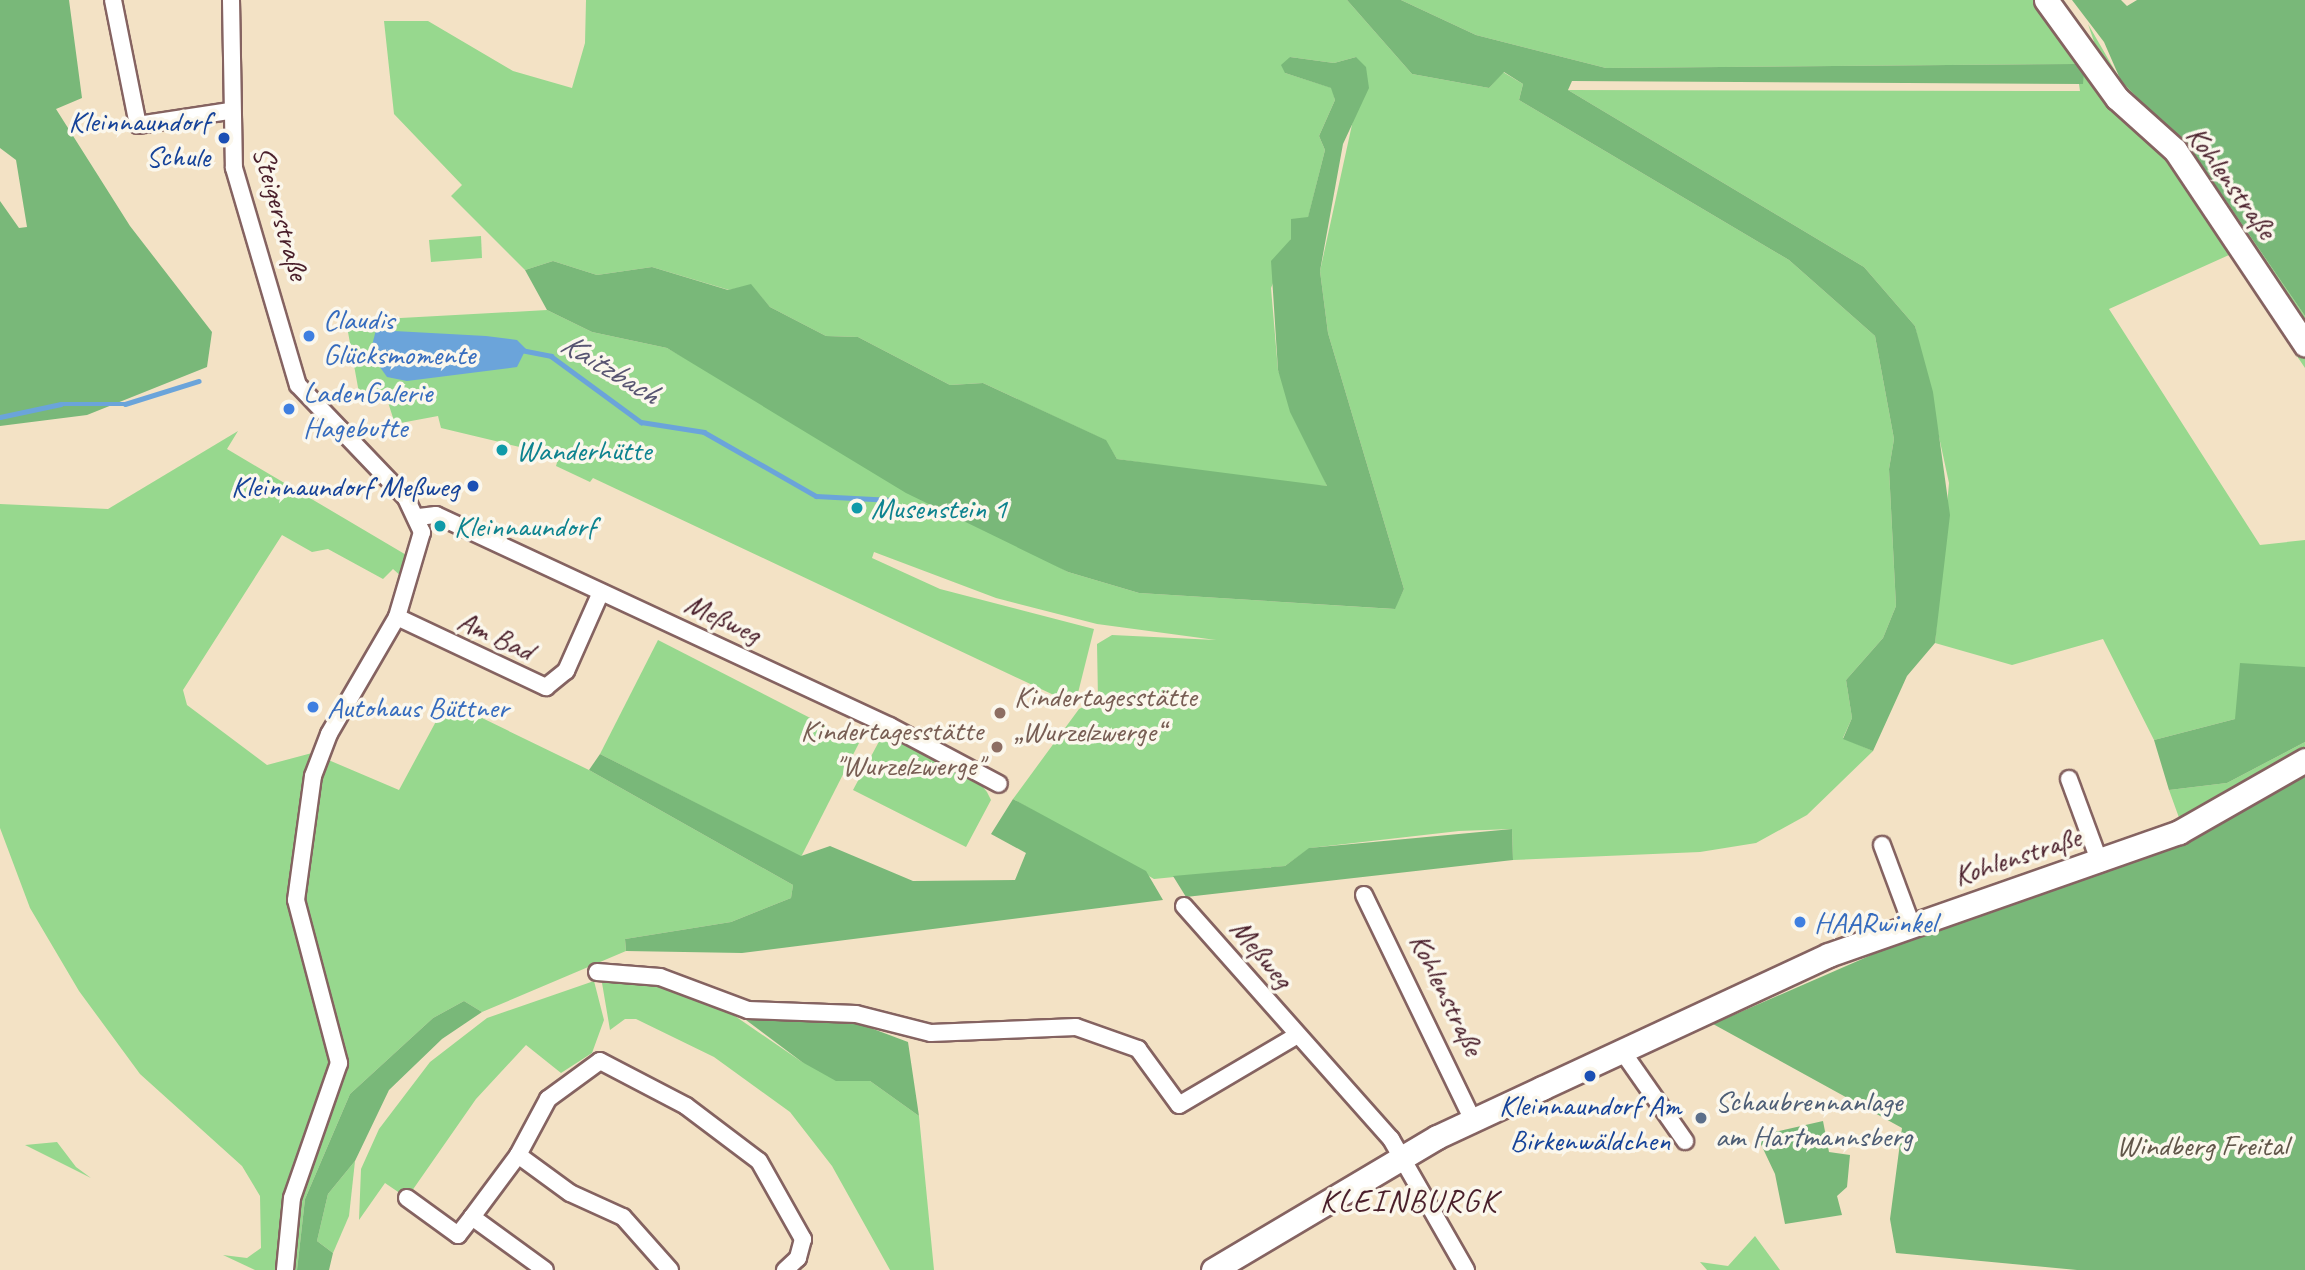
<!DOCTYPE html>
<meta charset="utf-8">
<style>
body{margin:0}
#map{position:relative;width:2305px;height:1270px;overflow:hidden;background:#f3e2c5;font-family:Caveat,sans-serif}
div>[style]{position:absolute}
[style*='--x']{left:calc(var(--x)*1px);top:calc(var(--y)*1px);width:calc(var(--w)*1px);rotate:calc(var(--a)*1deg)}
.green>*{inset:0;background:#97d88e}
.forest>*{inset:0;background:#79b879}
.water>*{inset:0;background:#6ba4da}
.stream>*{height:4.5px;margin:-2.25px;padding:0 2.25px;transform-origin:2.25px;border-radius:2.25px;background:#6ba4da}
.roads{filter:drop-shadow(2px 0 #856361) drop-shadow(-2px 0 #856361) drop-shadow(0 2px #856361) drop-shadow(0 -2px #856361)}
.street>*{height:16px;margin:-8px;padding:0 8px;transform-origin:8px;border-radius:8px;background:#fff}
.secondary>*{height:23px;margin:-11.5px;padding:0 11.5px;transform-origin:11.5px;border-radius:11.5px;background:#fff}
.dots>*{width:19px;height:19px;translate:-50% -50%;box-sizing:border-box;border:4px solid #fbf7ec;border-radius:50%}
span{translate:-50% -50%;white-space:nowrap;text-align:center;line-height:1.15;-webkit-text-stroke:7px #fbf7ec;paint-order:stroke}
.transit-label{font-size:30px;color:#164399}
.right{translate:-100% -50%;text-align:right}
.street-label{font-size:30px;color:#4a1f2b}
.shop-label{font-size:30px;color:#366cbe}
.left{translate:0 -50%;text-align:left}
.culture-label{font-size:30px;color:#0d838f}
.education-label{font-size:30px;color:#785e54}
.service-label{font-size:30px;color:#4e5e75}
.park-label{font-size:30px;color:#615649}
.water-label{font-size:32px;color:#575471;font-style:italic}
.neighbourhood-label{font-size:32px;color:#4a1f2b;letter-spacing:2px}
</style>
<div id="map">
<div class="green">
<div style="clip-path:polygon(586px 0,1347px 0,1412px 74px,1489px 88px,1503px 72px,1523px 84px,1519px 100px,1789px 260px,1875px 336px,1894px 439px,1889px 469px,1896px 606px,1883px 638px,1846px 680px,1852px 718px,1843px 738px,1873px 751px,1807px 815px,1756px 843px,1700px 852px,1513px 860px,1512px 829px,1459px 831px,1310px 848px,1285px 866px,1154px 879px,1013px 799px,1079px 709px,1098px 700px,1097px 644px,1112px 635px,1216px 640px,1097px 624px,996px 598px,874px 552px,872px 558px,940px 589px,1094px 629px,1075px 705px,593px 478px,590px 482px,556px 466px,558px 459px,549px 454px,441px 428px,438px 416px,395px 424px,386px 396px,359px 393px,346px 321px,547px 310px,592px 332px,667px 348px,1068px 572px,1139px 593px,1394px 609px,1404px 589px,1328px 333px,1320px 271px,1353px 120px,1356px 57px,1334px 63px,1290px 57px,1285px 73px,1332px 88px,1335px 100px,1319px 136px,1325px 150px,1308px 218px,1291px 239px,1271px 288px,1278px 370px,1327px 486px,1288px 484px,1117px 459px,1105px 440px,983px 383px,950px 385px,858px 337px,826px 336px,770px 307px,751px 285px,729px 290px,652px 267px,597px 275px,553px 261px,525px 270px,451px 196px,462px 185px,394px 114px,384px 21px,428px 21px,513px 71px,572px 88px,585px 43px)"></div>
<div style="clip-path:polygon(1401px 0,2046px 0,2103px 68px,2088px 24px,2121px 81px,2198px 160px,2305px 316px,2305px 368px,2229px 255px,2109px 309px,2260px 545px,2305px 540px,2305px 667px,2235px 719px,2154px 740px,2103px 639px,2012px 665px,1935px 643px,1949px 483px,1915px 326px,1864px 267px,1568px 90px,2080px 91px,2076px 64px,1606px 68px,1476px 35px)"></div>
<div style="clip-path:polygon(481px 236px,482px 258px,431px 262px,429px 240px)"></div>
<div style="clip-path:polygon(238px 431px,227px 449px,408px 556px,402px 577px,393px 569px,383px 579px,328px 549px,312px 552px,282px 535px,183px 690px,187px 705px,267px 765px,312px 753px,399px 790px,447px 701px,589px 770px,793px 885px,791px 898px,731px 922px,625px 939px,626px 951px,482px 1012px,464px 1001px,433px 1018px,350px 1094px,305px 1199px,297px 1270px,255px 1270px,223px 1255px,247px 1258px,261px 1248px,260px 1196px,242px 1166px,140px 1074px,79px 991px,30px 908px,0 828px,0 504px,108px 509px)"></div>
<div style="clip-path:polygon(658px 640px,859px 743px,801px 857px,600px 754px)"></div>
<div style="clip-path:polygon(883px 734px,966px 774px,969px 770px,987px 792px,991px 800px,966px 847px,853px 790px)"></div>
<div style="clip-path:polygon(2305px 742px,2305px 766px,2186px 837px,2169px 790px,2227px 783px)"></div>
<div style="clip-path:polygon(601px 977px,653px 980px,716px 1003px,802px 1062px,870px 1081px,919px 1116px,934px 1270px,890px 1270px,832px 1166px,790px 1112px,714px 1057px,636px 1019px,625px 1019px,610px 1030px)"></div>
<div style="clip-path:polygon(594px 981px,604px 1020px,592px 1053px,561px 1073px,526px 1045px,476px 1099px,407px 1198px,385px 1183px,359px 1220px,361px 1169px,379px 1129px,430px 1062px,487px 1018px)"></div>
<div style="clip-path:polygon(57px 1142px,76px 1167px,91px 1178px,25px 1145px)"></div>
<div style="clip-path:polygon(355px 1161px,349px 1216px,333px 1253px,317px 1241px,328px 1194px)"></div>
<div style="clip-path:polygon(1755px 1236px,1780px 1270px,1707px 1270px,1700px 1262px,1728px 1266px)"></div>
</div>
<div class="forest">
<div style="clip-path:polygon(0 0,69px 0,82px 98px,56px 109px,130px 226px,212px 332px,207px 367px,87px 415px,0 426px,0 201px,19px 228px,27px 227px,16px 160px,0 148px)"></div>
<div style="clip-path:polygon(1347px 0,1401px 0,1476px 35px,1606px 68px,2076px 64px,2084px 72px,2083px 84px,1572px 81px,1568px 90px,1864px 267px,1915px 326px,1933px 392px,1950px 515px,1935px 643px,1907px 676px,1873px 751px,1843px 739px,1852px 718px,1846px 680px,1883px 638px,1896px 606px,1889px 469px,1894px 439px,1875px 336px,1789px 260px,1519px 100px,1523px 84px,1504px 72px,1489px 88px,1412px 74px)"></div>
<div style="clip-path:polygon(2072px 0,2121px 0,2127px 6px,2137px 0,2305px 0,2305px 316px,2198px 160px,2121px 81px,2104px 42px)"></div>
<div style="clip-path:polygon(1290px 57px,1334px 63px,1356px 57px,1366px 67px,1369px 88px,1343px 144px,1320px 271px,1328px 333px,1404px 589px,1395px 609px,1139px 593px,1068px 572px,906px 493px,667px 348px,592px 332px,547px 310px,525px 270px,553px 261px,597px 275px,652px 267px,728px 290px,751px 284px,770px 307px,826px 336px,858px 337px,950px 385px,983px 383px,1106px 440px,1117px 459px,1327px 486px,1290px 412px,1278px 370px,1271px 261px,1291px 239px,1291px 219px,1308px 217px,1325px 150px,1319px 136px,1335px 100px,1331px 88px,1285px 73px,1281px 65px)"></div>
<div style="clip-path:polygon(2240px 663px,2305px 667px,2305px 742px,2227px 783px,2169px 790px,2154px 740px,2235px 719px)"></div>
<div style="clip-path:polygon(600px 754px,801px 856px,830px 846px,913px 881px,1015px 880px,1026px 853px,991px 834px,1013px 799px,1146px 871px,1163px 900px,742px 953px,626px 951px,625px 939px,731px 922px,791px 898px,793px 885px,589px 770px)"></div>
<div style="clip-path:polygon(2305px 766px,2305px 1270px,2077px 1270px,1896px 1253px,1890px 1219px,1902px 1128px,1713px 1024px)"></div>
<div style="clip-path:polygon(1512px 829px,1513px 860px,1186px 897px,1173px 876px,1285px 866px,1309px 848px)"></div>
<div style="clip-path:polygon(464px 1001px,482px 1012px,442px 1039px,389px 1090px,355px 1161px,328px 1194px,317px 1241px,333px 1253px,329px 1270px,297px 1270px,305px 1199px,350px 1094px,433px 1018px)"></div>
<div style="clip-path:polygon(750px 1015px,852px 1021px,908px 1042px,919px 1116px,870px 1081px,836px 1081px,802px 1062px,746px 1020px)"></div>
<div style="clip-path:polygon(1823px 1121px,1829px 1152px,1850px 1155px,1847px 1187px,1837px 1196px,1842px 1215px,1785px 1224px,1775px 1174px,1757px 1136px)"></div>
</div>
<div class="water">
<div style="clip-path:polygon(376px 330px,486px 336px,517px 340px,526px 349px,517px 367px,407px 381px,387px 377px,370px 353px)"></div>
</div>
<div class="stream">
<div style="--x:521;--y:350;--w:31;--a:11"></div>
<div style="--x:551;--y:356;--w:112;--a:36.3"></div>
<div style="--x:641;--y:422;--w:64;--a:9"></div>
<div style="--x:704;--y:432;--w:129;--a:29.7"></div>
<div style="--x:816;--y:496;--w:76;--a:3"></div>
<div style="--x:0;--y:417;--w:62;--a:-12"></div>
<div style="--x:61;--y:404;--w:64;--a:0"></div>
<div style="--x:125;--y:404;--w:77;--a:-17.3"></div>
</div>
<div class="roads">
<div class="street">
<div style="--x:113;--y:0;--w:127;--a:78.7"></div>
<div style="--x:138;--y:125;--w:93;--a:-8.7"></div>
<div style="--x:231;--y:0;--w:168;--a:89"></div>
<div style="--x:234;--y:168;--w:226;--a:73.6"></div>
<div style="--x:298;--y:385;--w:156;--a:46.3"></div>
<div style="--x:406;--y:498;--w:38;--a:65"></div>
<div style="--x:422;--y:532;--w:89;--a:106.4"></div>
<div style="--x:397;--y:617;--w:135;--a:120.2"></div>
<div style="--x:329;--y:734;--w:45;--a:110.9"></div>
<div style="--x:313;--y:776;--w:125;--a:97.8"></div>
<div style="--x:296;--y:900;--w:169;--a:75.2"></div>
<div style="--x:339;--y:1063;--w:143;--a:109.2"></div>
<div style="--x:292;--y:1198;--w:72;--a:95.6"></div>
<div style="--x:419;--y:517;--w:17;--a:-7"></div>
<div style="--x:436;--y:515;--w:501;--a:24.93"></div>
<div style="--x:890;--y:726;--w:123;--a:28"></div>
<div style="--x:397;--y:617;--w:165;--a:25.2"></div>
<div style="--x:546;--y:687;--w:26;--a:-39"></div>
<div style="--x:566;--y:671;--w:86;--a:-66.1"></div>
<div style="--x:2069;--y:779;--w:90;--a:69.7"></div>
<div style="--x:1882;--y:845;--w:83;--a:69.6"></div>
<div style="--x:1364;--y:895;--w:250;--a:64.2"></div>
<div style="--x:1184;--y:906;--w:312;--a:48.4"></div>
<div style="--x:1391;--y:1139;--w:151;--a:60.2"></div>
<div style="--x:597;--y:972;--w:63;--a:4.5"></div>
<div style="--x:660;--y:977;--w:94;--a:20.6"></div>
<div style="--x:748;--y:1010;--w:108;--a:2.1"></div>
<div style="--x:856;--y:1014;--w:77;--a:14.2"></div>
<div style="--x:931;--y:1033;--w:145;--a:-2.4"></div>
<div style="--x:1076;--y:1027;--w:66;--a:19.5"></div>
<div style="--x:1138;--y:1049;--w:69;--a:53.8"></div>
<div style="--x:1179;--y:1105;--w:136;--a:-30.5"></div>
<div style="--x:1622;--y:1051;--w:110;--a:55"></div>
<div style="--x:518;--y:1155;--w:64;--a:36.2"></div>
<div style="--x:570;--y:1193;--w:58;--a:24.4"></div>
<div style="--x:623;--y:1217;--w:71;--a:48.4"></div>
<div style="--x:407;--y:1198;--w:63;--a:36"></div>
<div style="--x:458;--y:1235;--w:23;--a:-52"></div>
<div style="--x:472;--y:1217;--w:90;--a:36"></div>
<div style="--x:472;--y:1217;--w:77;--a:-53.4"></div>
<div style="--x:518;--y:1155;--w:64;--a:-61.8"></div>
<div style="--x:548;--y:1099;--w:64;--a:-36.2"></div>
<div style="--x:600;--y:1061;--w:97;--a:27.6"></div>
<div style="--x:686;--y:1106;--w:91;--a:37"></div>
<div style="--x:759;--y:1161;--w:90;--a:60.6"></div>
<div style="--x:803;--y:1239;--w:20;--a:105"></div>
<div style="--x:798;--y:1258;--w:18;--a:137"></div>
</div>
<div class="secondary">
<div style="--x:2046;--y:0;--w:121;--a:54.1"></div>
<div style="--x:2117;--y:98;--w:78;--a:41.9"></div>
<div style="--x:2175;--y:150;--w:234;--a:56.2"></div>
<div style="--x:1213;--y:1270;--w:261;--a:-30.7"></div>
<div style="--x:1437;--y:1137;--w:116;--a:-25"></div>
<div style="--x:1542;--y:1088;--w:315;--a:-24.9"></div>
<div style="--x:1828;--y:955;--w:372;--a:-19.3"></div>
<div style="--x:2179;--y:832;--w:145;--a:-29.7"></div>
</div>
</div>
<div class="dots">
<div style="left:224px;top:138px;background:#1a4fb4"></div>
<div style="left:309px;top:336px;background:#3f7fe0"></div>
<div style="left:289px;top:409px;background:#3f7fe0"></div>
<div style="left:502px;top:450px;background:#0f9aa8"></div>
<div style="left:473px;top:486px;background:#1a4fb4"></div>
<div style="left:857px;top:508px;background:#0f9aa8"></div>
<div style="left:440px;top:526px;background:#0f9aa8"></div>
<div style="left:313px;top:707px;background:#3f7fe0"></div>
<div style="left:1000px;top:713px;background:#8d6e63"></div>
<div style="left:997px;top:747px;background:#8d6e63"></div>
<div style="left:1800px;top:922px;background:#3f7fe0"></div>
<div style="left:1590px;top:1076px;background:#1a4fb4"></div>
<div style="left:1701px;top:1118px;background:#5c6f8a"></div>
</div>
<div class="transit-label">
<span class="right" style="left:210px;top:138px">Kleinnaundorf<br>Schule</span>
<span class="right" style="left:459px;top:486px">Kleinnaundorf Meßweg</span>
<span style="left:1590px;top:1122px">Kleinnaundorf Am<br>Birkenwäldchen</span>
</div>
<div class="street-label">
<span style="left:2232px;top:182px;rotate:54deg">Kohlenstraße</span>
<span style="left:281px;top:213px;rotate:74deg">Steigerstraße</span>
<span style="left:723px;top:618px;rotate:25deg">Meßweg</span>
<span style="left:496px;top:635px;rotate:25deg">Am Bad</span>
<span style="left:2017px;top:856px;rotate:-18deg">Kohlenstraße</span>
<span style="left:1262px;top:953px;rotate:50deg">Meßweg</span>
<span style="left:1447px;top:994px;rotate:64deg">Kohlenstraße</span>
</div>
<div class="shop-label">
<span class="left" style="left:323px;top:336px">Claudis<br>Glücksmomente</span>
<span class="left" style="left:303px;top:409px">LadenGalerie<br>Hagebutte</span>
<span class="left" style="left:327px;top:707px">Autohaus Büttner</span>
<span class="left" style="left:1814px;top:922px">HAARwinkel</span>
</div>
<div class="culture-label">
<span class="left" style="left:516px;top:450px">Wanderhütte</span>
<span class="left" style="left:871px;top:508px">Musenstein 1</span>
<span class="left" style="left:454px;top:526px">Kleinnaundorf</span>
</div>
<div class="education-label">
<span class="left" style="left:1014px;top:713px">Kindertagesstätte<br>„Wurzelzwerge“</span>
<span class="right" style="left:983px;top:747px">Kindertagesstätte<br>"Wurzelzwerge"</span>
</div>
<div class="service-label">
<span class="left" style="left:1715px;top:1118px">Schaubrennanlage<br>am Hartmannsberg</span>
</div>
<div class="park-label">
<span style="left:2202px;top:1145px">Windberg Freital</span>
</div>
<div class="water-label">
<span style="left:610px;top:369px;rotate:31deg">Kaitzbach</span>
</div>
<div class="neighbourhood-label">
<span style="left:1409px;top:1201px">KLEINBURGK</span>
</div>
</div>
